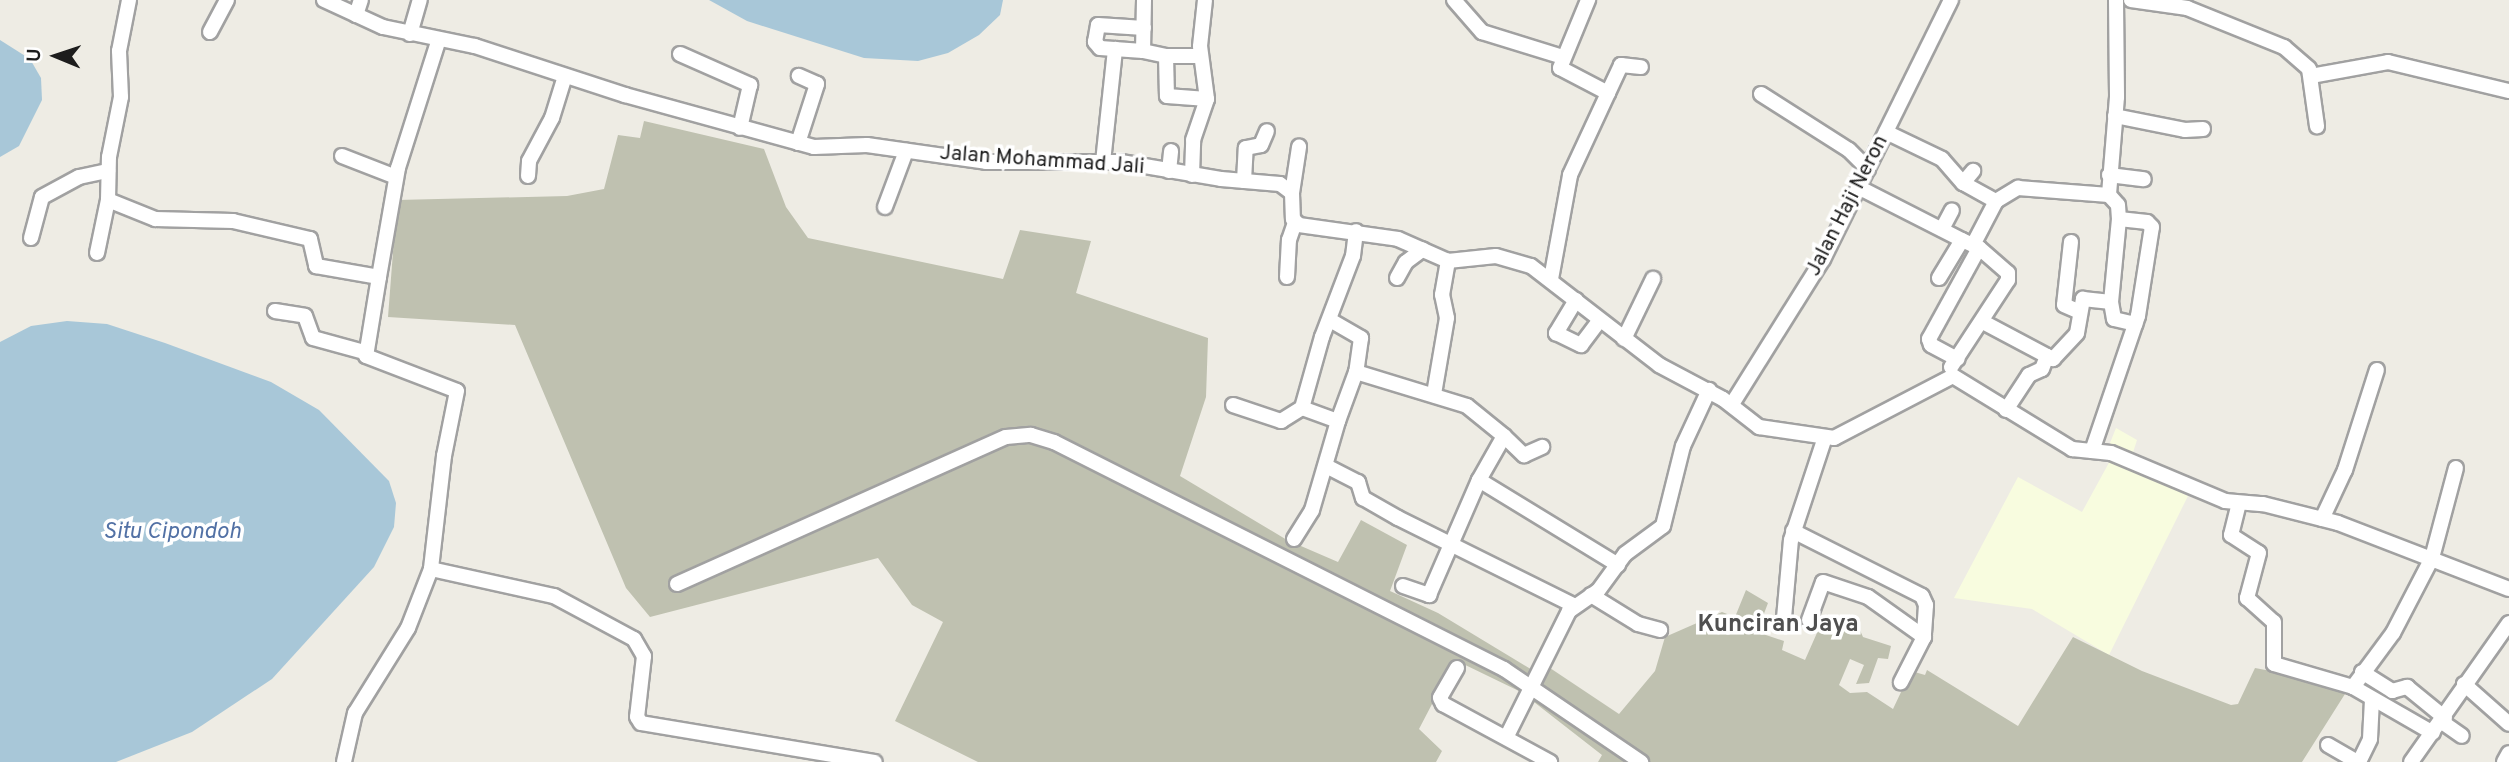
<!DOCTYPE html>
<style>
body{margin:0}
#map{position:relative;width:2509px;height:762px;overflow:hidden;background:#eeece4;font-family:Overpass,sans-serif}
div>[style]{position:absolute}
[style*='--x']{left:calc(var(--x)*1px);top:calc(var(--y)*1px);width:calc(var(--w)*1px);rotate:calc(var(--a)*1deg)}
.education>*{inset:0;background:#f8fcdf}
.construction>*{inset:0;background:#bfc1b0}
.water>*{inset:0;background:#a8c7d8}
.roads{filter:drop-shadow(2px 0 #a1a1a1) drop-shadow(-2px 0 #a1a1a1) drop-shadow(0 2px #a1a1a1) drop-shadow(0 -2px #a1a1a1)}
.minor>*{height:14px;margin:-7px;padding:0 7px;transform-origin:7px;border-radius:7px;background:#fff}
span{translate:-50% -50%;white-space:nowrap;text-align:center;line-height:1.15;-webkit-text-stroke:7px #fff;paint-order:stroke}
.street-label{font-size:21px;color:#1d1d1d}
.water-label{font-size:23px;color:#5271a5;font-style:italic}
.quarter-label{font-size:24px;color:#505050;font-weight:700}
.north{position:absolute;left:21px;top:21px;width:70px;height:70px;-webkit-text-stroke:5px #fff;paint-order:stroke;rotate:272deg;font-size:19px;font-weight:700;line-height:28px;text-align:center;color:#1d1d1d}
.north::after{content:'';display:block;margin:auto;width:24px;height:32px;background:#1d1d1d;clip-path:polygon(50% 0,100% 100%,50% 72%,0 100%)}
</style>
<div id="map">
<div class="education">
<div style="clip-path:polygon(2116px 428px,2137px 440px,2130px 462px,2106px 453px)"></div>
<div style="clip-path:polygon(2111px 459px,2188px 496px,2109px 655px,2032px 609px,1954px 598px,2018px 477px,2082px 512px)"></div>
</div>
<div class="construction">
<div style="clip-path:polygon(644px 121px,764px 149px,786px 207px,808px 238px,1003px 279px,1020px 230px,1091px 241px,1076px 293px,1208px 338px,1206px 397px,1180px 476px,1287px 540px,1338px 562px,1361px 520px,1407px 545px,1390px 591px,1438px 613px,1539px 674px,1547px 666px,1619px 714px,1655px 671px,1665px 637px,1722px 612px,1735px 617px,1746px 590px,1768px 603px,1757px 632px,1784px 641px,1782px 650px,1805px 660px,1824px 617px,1859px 628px,1863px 637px,1891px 646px,1888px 659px,1878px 658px,1869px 683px,1856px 684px,1864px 665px,1850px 659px,1839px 685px,1850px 693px,1867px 692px,1893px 709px,1911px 671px,1925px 675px,1927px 670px,2018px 726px,2073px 637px,2142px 671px,2231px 705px,2238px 704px,2255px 668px,2350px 686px,2302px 762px,1598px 762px,1602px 755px,1521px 692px,1455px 660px,1419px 729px,1442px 751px,1436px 762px,978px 762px,895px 721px,943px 622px,912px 605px,878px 558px,650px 617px,626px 588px,515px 325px,388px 317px,397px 200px,567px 196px,604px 189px,618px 135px,640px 138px)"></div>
</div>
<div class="water">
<div style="clip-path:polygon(709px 0,1003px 0,1000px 15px,979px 35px,948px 53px,918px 61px,864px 58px,747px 21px)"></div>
<div style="clip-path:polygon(0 40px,30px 59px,41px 78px,42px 100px,19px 146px,0 157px)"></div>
<div style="clip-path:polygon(67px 321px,107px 324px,165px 343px,271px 382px,319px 410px,389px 481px,396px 503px,394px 527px,374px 567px,272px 679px,192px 732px,116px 762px,0 762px,0 342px,31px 326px)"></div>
</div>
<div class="roads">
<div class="minor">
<div style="--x:324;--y:0;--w:65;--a:24.6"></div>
<div style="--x:383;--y:27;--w:94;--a:11.7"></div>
<div style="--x:475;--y:46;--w:158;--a:18.1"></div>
<div style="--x:625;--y:95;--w:196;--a:15.4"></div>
<div style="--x:814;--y:147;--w:53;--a:-2.2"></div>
<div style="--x:867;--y:145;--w:120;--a:8.1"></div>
<div style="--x:986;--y:162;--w:135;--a:0"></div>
<div style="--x:1121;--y:162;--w:101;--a:9.6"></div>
<div style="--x:1221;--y:179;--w:59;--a:4.8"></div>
<div style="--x:1280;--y:184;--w:15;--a:37"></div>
<div style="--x:1292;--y:193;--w:26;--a:88"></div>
<div style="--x:1293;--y:219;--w:8;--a:45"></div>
<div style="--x:1299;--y:225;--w:100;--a:8"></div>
<div style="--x:1398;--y:239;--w:55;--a:23.7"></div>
<div style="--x:1448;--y:261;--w:48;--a:-5.9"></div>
<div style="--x:1496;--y:256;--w:36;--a:16"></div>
<div style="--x:1531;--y:266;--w:162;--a:37.7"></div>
<div style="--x:1659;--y:365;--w:72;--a:28"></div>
<div style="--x:1723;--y:399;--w:46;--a:37.9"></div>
<div style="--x:1759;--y:427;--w:76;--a:8.3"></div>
<div style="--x:1834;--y:438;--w:134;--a:-27.5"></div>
<div style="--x:1953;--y:376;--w:140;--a:31.5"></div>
<div style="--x:2072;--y:449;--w:39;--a:6"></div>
<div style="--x:2111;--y:453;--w:124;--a:22.8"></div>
<div style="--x:2225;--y:501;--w:38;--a:5"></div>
<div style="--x:2263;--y:504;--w:77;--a:14.2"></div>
<div style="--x:2338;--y:523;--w:183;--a:21.1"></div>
<div style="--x:1144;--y:0;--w:51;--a:91.1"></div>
<div style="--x:1143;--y:51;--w:24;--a:12"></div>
<div style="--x:1166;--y:56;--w:40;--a:88.6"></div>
<div style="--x:1167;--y:96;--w:40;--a:4.3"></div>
<div style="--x:1454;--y:0;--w:43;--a:48.8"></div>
<div style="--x:1482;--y:32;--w:85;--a:17.2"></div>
<div style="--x:2116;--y:0;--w:97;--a:89.4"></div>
<div style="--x:2117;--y:97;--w:98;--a:94.7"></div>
<div style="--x:2109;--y:195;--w:13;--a:48"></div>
<div style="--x:2118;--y:205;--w:14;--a:86"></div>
<div style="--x:2119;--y:219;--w:83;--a:95.5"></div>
<div style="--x:2111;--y:302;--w:17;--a:80"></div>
<div style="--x:2114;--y:319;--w:22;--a:13"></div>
<div style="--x:2131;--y:0;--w:57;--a:8.1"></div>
<div style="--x:2187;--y:8;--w:105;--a:21.9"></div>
<div style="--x:2284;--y:47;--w:33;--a:41"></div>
<div style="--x:2309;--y:69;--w:58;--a:82"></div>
<div style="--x:356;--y:15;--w:16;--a:-72"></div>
<div style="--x:210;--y:32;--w:36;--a:-62"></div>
<div style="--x:410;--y:34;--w:35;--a:-74"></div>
<div style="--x:1143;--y:51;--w:43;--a:-176"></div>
<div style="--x:1100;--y:48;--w:8;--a:-130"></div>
<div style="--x:1095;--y:42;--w:17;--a:-80"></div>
<div style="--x:1098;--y:25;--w:46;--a:3.7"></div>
<div style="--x:680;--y:54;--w:77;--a:23.9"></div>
<div style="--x:750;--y:85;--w:44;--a:103.1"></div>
<div style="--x:1166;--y:56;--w:34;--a:0"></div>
<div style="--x:2311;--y:76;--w:78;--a:-10.3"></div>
<div style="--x:2388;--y:62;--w:124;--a:13.5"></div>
<div style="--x:1608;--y:93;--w:31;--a:-65"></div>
<div style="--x:1621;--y:65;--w:20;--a:6"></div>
<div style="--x:1761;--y:94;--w:104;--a:32.5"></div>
<div style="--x:1849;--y:150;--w:27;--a:45"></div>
<div style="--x:2115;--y:116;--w:71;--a:11.3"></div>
<div style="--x:2185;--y:130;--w:18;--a:-3"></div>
<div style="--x:1886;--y:132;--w:62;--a:25.7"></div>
<div style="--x:1942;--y:159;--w:32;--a:49"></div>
<div style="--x:1963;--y:183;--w:38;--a:29"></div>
<div style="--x:1996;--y:201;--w:26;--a:-31"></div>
<div style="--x:2018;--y:188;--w:91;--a:4.4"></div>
<div style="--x:798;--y:143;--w:62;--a:-72.1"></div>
<div style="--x:817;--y:84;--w:20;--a:-156"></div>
<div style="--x:342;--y:156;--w:58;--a:21.3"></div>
<div style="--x:1103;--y:162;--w:114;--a:-83.9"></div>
<div style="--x:1169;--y:171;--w:20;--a:-84"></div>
<div style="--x:1192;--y:175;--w:35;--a:-88"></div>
<div style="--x:1193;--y:140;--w:43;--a:-71.1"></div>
<div style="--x:1207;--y:99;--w:53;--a:-97.5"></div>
<div style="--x:1200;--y:46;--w:46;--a:-83.8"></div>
<div style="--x:2109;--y:175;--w:35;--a:7"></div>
<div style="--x:528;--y:176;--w:15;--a:-86"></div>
<div style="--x:529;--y:161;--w:49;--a:-61.9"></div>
<div style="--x:552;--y:118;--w:44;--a:-72.8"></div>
<div style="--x:1244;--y:181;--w:33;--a:-87"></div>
<div style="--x:1246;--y:148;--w:15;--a:-11"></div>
<div style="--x:1261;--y:145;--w:15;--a:-67"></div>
<div style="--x:1963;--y:183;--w:16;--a:-50"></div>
<div style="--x:1858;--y:187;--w:117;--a:27"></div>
<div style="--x:1292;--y:193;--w:47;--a:-81.3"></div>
<div style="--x:108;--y:200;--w:51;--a:22"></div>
<div style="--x:155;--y:219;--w:78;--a:1.5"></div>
<div style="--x:233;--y:221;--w:79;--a:13.2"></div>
<div style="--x:310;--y:239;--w:28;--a:77"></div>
<div style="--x:316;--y:266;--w:64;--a:9.9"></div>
<div style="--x:379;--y:277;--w:80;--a:99.3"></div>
<div style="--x:366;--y:356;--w:97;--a:21"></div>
<div style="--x:457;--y:391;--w:66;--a:101.3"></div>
<div style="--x:444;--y:456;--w:114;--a:96.6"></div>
<div style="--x:431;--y:569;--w:63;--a:111.3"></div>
<div style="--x:408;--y:628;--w:100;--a:121.9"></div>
<div style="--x:355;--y:713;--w:50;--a:102.7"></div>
<div style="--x:885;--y:207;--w:60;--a:-69.4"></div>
<div style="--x:1942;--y:229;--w:21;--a:-62"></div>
<div style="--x:31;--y:238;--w:42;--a:-75"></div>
<div style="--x:42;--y:197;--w:42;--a:-28.4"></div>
<div style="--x:79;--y:177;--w:30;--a:-12"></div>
<div style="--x:2071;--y:242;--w:63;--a:96.3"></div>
<div style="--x:2064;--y:305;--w:17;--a:24"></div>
<div style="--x:1973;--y:245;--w:50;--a:-62.4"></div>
<div style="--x:97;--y:253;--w:54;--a:-78.3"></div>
<div style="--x:108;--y:200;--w:43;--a:-88.7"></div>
<div style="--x:109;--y:157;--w:61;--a:-78.7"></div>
<div style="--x:121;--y:97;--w:46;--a:-92.5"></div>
<div style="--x:119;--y:51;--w:52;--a:-78.9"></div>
<div style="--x:379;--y:277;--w:111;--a:-80.1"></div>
<div style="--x:398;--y:168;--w:135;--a:-72.4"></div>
<div style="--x:1287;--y:277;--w:37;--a:-87"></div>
<div style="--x:1289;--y:240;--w:18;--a:-71"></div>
<div style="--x:1397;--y:278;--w:18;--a:-61"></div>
<div style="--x:1406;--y:262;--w:21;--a:-37"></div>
<div style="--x:1939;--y:278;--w:44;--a:-58.8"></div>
<div style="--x:1962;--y:240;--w:19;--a:25"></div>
<div style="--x:1979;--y:248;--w:104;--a:118.8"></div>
<div style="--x:1929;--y:339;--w:6;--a:72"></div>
<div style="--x:1931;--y:345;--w:30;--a:28"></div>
<div style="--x:1551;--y:279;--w:106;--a:-79.6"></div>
<div style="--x:1570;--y:175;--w:90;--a:-65.1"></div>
<div style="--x:1608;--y:93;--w:54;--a:-152.5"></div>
<div style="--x:1560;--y:68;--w:74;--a:-67.6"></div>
<div style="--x:1576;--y:300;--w:39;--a:121"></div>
<div style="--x:1556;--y:333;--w:28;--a:26"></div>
<div style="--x:1581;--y:345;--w:31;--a:-53"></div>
<div style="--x:275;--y:311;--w:30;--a:9"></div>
<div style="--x:305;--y:316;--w:23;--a:70"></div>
<div style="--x:313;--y:338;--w:53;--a:15.4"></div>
<div style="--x:1330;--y:320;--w:36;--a:30"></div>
<div style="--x:1361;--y:338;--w:34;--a:98"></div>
<div style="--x:1356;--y:372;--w:116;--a:17"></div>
<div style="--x:1467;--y:406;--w:48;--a:39"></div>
<div style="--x:1504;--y:436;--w:51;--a:119.6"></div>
<div style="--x:1479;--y:480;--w:163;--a:31.4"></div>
<div style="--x:1983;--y:322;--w:72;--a:28"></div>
<div style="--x:1624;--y:339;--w:67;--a:-64.2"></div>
<div style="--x:1951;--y:367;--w:104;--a:-56.8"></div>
<div style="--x:2008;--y:280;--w:7;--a:-90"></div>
<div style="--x:2008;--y:273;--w:38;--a:-139"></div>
<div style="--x:1434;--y:394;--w:77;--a:-80.3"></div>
<div style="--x:1447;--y:318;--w:24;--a:-102"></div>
<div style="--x:1442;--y:295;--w:35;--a:-80"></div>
<div style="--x:1732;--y:404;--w:171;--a:-57.9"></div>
<div style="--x:1823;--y:259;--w:289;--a:-63.7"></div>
<div style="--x:1233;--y:405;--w:51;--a:18.4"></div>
<div style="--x:1281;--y:421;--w:25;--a:-32"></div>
<div style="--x:1302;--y:408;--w:74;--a:-74.3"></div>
<div style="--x:1322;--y:337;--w:87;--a:-69.1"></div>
<div style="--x:1353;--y:256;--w:25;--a:-83"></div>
<div style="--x:1302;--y:408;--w:38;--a:20"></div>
<div style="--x:1338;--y:421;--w:52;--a:-69.8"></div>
<div style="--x:2006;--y:410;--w:42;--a:-56.7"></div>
<div style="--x:2029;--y:375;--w:14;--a:-25"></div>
<div style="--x:2042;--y:369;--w:14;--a:-69"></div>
<div style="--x:2047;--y:356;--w:7;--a:27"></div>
<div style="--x:2053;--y:359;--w:35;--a:-47"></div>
<div style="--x:2077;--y:333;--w:35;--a:-80"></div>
<div style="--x:2083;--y:299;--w:28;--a:6"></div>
<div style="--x:1504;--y:436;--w:28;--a:44"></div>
<div style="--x:1524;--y:455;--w:20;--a:-24"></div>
<div style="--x:2092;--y:451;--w:143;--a:-71.2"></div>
<div style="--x:2138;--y:316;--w:90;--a:-81.1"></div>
<div style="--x:2152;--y:227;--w:7;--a:-135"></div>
<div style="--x:2147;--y:222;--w:28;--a:-174"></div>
<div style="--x:1328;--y:467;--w:34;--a:27"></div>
<div style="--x:1358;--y:482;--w:17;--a:73"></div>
<div style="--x:1363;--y:498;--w:40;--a:29.7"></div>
<div style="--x:1398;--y:518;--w:195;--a:26.4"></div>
<div style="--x:2239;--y:503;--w:33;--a:104"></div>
<div style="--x:2231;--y:535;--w:33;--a:33"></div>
<div style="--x:2259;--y:553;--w:47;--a:104.9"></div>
<div style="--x:2247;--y:598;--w:36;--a:42"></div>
<div style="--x:2274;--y:622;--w:42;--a:90"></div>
<div style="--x:2274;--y:664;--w:82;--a:16.2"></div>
<div style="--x:2353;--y:687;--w:92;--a:29.9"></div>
<div style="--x:2322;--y:519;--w:54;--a:-64.9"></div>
<div style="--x:2345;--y:470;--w:105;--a:-72.3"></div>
<div style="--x:1793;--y:531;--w:144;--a:26.7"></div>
<div style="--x:1922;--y:596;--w:10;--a:66"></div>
<div style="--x:1926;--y:605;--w:32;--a:94"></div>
<div style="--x:1924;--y:637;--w:51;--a:117.1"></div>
<div style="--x:1294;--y:539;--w:34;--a:-58"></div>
<div style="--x:1312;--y:510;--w:93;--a:-73.7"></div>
<div style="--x:431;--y:569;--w:126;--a:12.4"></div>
<div style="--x:554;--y:596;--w:91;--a:28.3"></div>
<div style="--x:634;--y:639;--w:20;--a:60"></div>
<div style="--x:644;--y:656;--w:61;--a:96.5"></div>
<div style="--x:637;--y:717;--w:7;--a:56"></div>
<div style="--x:641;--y:723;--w:237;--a:9.5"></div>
<div style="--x:677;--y:584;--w:360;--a:-24.1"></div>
<div style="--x:1006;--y:437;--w:25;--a:-5"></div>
<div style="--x:1031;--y:435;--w:24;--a:17"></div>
<div style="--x:1054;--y:442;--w:504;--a:26.77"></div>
<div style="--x:1504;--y:669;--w:166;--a:34.2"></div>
<div style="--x:1403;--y:586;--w:28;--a:19"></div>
<div style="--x:1429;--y:595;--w:125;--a:-66.5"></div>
<div style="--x:1591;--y:595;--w:55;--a:31.7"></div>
<div style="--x:1638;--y:624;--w:23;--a:15"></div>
<div style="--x:1784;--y:618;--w:78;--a:-84.9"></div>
<div style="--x:1791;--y:540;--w:105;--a:-71.7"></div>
<div style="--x:1809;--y:620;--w:40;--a:-69.8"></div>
<div style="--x:1823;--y:582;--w:47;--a:18.4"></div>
<div style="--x:1868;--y:597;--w:69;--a:35.5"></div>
<div style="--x:1457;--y:668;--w:34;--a:120"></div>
<div style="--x:1440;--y:698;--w:7;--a:63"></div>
<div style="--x:1443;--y:704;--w:122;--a:28.5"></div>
<div style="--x:2362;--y:672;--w:36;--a:32"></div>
<div style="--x:2392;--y:691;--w:16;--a:-15"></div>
<div style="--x:2407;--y:687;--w:49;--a:39.2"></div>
<div style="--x:2464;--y:684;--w:60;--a:41.6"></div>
<div style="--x:2353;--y:687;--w:67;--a:-53.5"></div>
<div style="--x:2393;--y:633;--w:85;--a:-62.5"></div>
<div style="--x:2432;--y:558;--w:93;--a:-75.1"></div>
<div style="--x:2442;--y:722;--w:24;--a:35"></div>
<div style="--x:1507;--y:736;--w:140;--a:-63.6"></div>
<div style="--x:1569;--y:611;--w:35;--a:-35"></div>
<div style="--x:1598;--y:591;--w:46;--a:-53.9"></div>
<div style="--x:1625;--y:554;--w:47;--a:-36.4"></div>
<div style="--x:1663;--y:526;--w:82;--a:-76"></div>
<div style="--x:1683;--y:446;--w:62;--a:-65.1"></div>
<div style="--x:2328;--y:745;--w:34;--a:30"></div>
<div style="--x:2359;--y:762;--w:25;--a:-64"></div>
<div style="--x:2370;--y:739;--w:40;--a:-87.1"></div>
<div style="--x:2411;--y:762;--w:170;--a:-54.8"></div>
<div style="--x:2504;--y:762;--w:10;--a:-61"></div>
</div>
</div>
<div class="street-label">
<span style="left:1042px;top:161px;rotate:4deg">Jalan Mohammad Jali</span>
<span style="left:1848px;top:206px;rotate:-63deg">Jalan Haji Neron</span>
</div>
<div class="water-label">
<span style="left:172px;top:533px">Situ Cipondoh</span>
</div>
<div class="quarter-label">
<span style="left:1778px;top:626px">Kunciran Jaya</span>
</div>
<div class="north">U</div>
</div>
